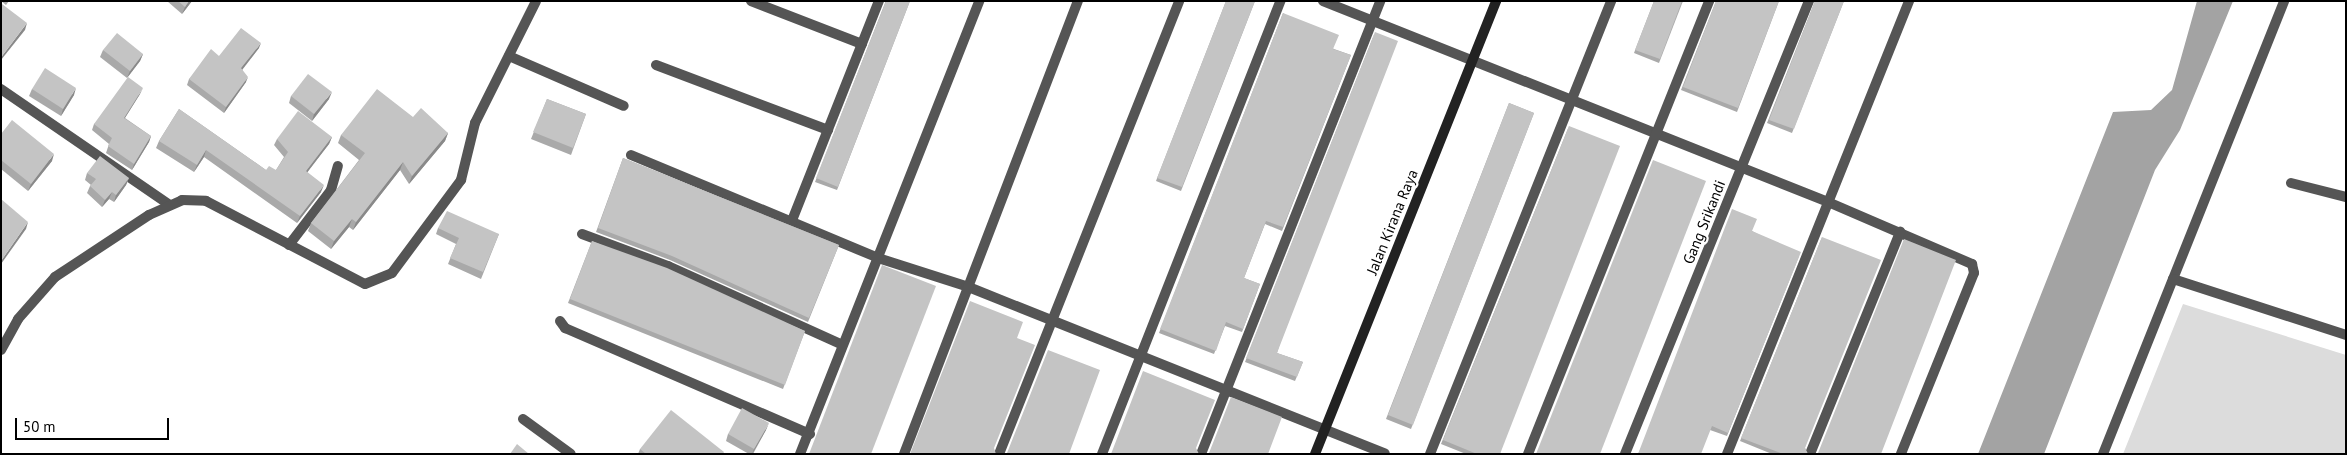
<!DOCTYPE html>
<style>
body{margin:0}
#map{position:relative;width:2347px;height:455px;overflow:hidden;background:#fff;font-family:"PT Sans",sans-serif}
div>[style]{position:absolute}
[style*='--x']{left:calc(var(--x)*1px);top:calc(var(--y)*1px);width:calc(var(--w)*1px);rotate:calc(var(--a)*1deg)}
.green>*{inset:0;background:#dcdcdc}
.water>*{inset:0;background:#a3a3a3}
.lane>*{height:10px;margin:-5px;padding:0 5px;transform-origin:5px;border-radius:5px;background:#555}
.street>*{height:10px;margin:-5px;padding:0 5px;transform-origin:5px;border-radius:5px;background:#555}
.secondary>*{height:10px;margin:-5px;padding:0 5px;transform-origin:5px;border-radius:5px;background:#222}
.wall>*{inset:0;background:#a9a9a9}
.shaded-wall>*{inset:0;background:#898989}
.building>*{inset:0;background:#c4c4c4}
span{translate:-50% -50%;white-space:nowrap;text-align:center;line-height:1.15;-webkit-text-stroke:4.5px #fff;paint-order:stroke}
.street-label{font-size:15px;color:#000}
.frame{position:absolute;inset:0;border:2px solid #000;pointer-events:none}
.scale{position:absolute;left:15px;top:418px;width:154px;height:22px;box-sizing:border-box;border:2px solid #000;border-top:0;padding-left:6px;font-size:15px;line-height:18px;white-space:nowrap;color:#000;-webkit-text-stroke:4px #fff;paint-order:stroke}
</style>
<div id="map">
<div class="green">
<div style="clip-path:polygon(2183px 304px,2346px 355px,2346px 454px,2123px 454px)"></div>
</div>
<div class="water">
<div style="clip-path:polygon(2197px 1px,2233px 1px,2180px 130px,2155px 170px,2044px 454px,1978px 454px,2113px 112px,2151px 110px,2172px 90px)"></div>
</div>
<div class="lane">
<div style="--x:2173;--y:279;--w:299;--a:-68.2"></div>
</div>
<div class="street">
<div style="--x:751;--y:1;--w:119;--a:21.2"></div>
<div style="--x:1323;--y:1;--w:544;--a:21.7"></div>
<div style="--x:1828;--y:202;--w:157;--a:23.3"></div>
<div style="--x:1972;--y:264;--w:9;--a:77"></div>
<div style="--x:1974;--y:273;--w:195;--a:112"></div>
<div style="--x:509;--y:56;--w:125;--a:23.5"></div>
<div style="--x:656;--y:65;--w:184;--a:20.7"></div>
<div style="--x:1;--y:89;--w:205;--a:34.5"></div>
<div style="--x:631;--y:155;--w:268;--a:22.6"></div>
<div style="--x:878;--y:258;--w:92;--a:17.7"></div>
<div style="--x:966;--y:286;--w:451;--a:21.8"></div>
<div style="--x:2291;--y:183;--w:57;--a:14.3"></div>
<div style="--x:791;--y:223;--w:239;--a:-68.4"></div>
<div style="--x:582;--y:234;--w:92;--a:20.4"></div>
<div style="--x:668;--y:266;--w:190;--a:24.3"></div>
<div style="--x:289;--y:245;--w:69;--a:-52.6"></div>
<div style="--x:331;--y:190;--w:25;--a:-74"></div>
<div style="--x:560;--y:321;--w:9;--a:54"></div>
<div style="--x:565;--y:328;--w:267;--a:23.4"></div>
<div style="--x:1;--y:350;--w:35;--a:-61"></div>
<div style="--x:18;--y:319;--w:56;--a:-48.6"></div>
<div style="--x:55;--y:277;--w:113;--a:-33.4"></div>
<div style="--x:149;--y:215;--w:36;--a:-24"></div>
<div style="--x:182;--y:200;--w:24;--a:2"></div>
<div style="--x:206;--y:201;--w:179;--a:27.6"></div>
<div style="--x:365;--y:284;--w:29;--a:-22"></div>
<div style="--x:392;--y:273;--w:116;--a:-53.4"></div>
<div style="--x:461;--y:180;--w:59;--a:-76.2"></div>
<div style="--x:475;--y:123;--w:136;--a:-63.4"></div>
<div style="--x:523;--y:419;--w:59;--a:36.1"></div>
<div style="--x:800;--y:454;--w:487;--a:-68.4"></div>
<div style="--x:904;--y:454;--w:485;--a:-69"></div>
<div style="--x:999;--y:454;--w:487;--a:-68.3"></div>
<div style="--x:1102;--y:454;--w:487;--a:-68.5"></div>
<div style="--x:1201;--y:454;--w:487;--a:-68.4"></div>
<div style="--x:1430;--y:454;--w:488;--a:-68.2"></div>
<div style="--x:1528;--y:454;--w:488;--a:-68.2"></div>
<div style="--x:1625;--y:454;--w:489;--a:-67.9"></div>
<div style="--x:1727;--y:454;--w:488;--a:-68.1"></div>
<div style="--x:1810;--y:454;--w:240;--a:-67.9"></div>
<div style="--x:2103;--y:454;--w:188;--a:-68.2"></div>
<div style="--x:2173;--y:279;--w:182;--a:17.9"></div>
</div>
<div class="secondary">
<div style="--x:1315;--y:454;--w:488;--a:-68.2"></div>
</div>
<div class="wall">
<div style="clip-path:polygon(1px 1px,9px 1px,6px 5px)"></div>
<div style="clip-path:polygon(167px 1px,192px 1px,182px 14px)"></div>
<div style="clip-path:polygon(885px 1px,910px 1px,837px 190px,815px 182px,885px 3px)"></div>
<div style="clip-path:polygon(1226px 1px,1255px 1px,1181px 191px,1156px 181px)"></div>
<div style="clip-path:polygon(1654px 1px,1683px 1px,1659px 63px,1634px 53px)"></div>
<div style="clip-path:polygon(1716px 1px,1779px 1px,1737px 112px,1681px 90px)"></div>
<div style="clip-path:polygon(1815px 1px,1844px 1px,1792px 133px,1767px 123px)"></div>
<div style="clip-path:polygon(1283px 13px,1334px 49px,1351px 55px,1282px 231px,1265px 224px,1244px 278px,1260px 284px,1242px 332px,1225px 326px,1214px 354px,1159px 333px)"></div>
<div style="clip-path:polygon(1375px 32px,1277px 353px,1303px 362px,1295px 381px,1245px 362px)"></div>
<div style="clip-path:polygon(259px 48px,242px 69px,246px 82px,224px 113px,187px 85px,189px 79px,219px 56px)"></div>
<div style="clip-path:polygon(103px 50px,143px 54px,140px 61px,127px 78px,100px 57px)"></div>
<div style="clip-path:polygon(32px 89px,74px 95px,61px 116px,29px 96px)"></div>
<div style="clip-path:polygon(140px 94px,125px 118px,151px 136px,149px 142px,132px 170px,106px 153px,109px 144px,92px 130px,94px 124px)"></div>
<div style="clip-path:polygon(291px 96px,329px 99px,312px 121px,289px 103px)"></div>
<div style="clip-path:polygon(547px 99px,586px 114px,571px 155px,531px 139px)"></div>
<div style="clip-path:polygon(1509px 103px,1534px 113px,1411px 429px,1386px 419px)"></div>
<div style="clip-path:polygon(179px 109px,266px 170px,276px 170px,284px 157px,274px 145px,277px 139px,332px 137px,329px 144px,307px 172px,321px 192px,297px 223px,204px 157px,194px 172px,156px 148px,159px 141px)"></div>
<div style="clip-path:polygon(413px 117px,448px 133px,445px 141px,409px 184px,400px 170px,353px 230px,349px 227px,331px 249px,308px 231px,311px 223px,359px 160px,338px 143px,341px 135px)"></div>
<div style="clip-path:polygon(1569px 126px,1500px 454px,1466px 454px,1441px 444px)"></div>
<div style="clip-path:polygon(1px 134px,52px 161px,28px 191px,1px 169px)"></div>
<div style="clip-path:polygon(623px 158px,839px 245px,808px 322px,670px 260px,596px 232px)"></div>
<div style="clip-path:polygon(87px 173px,129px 178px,126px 185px,114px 202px,109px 199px,102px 207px,87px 193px,90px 186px,91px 185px,85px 180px)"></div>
<div style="clip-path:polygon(438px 228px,499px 234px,481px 279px,448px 264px,456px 244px,436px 234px)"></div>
<div style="clip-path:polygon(1752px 231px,1799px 256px,1727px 436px,1710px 430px,1638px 454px)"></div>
<div style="clip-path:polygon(1822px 237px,1805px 448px,1808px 454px,1772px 454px,1740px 441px)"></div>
<div style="clip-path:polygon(592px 241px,805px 331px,783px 389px,568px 303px)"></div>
<div style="clip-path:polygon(766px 430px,753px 454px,749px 454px,726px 441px,728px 434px)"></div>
<div style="clip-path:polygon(640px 449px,724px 454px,638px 454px)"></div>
</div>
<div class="shaded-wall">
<div style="clip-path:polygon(189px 1px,192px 1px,182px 14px,185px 7px)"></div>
<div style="clip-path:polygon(27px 23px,25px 30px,1px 60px,2px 56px)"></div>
<div style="clip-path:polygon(261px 43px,259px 48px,239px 74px,241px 68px)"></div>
<div style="clip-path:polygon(143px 54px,140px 61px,127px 78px,130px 71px)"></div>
<div style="clip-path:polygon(248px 77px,246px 82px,224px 113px,226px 107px)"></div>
<div style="clip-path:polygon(76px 88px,74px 95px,61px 116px,63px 109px)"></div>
<div style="clip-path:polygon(143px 88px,140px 94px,121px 124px,124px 118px)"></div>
<div style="clip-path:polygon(332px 92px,329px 99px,312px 121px,314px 114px)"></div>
<div style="clip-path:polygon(448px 133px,445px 141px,409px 184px,412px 176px)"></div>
<div style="clip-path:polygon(151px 136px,149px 142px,132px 170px,134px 164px)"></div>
<div style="clip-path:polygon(332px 137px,329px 144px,303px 178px,306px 171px)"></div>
<div style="clip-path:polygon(206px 150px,204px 157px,194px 172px,197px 165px)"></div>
<div style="clip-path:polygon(54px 154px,52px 161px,28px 191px,31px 184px)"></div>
<div style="clip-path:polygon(403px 162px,400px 170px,353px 230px,356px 222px)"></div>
<div style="clip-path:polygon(129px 178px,126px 185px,114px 202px,116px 195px)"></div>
<div style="clip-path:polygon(324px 185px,321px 192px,297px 223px,300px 216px)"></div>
<div style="clip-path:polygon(112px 192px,109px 199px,102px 207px,105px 200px)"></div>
<div style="clip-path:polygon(352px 219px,349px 227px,331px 249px,334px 241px)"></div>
<div style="clip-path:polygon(28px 222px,26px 229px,1px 264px,1px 261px)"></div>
<div style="clip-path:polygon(769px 423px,766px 430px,752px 454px,754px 449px)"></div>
</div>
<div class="building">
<div style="clip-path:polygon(178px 1px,189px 1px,185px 7px)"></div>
<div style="clip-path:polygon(886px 1px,910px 1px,838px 187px,816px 178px)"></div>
<div style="clip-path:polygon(1226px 1px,1255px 1px,1182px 187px,1157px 178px)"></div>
<div style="clip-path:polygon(1654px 1px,1682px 1px,1660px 59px,1635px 50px)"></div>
<div style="clip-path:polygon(1716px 1px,1779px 1px,1738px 108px,1683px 87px)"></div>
<div style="clip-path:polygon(1815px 1px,1844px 1px,1794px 129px,1769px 120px)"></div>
<div style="clip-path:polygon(2px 4px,27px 23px,2px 56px,1px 5px)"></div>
<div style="clip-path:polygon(1283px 13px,1339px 35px,1333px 49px,1351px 55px,1283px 227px,1266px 221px,1244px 278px,1260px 284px,1243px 329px,1226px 322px,1216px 351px,1160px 329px)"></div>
<div style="clip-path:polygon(241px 28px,261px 43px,241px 68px,248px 77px,226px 107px,189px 79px,211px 49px,219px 56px)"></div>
<div style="clip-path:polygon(1375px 32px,1398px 41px,1277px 353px,1303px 362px,1297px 377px,1246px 358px)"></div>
<div style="clip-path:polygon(117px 33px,143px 54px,130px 71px,103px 50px)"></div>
<div style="clip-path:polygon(45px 68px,76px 88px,63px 109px,32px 89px)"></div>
<div style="clip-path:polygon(308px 74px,332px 92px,314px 114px,291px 96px)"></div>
<div style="clip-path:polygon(128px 77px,143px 88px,124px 118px,151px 136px,134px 164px,108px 146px,112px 138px,94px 124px)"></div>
<div style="clip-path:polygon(377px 89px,413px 117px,421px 108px,448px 133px,412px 176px,403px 162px,356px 222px,352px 219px,334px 241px,311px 223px,365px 153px,341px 135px)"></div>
<div style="clip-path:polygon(547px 99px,586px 114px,573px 148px,533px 132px)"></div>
<div style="clip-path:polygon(1509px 103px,1534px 113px,1413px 425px,1388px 415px)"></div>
<div style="clip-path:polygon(179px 109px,266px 170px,269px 166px,276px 170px,288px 152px,277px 139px,298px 111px,332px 137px,306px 171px,324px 185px,300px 216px,206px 150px,197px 165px,159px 141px)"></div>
<div style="clip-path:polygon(12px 120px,54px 154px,31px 184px,1px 160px,1px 134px)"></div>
<div style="clip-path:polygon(1569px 126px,1620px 146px,1500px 454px,1477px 454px,1443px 440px)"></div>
<div style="clip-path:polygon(100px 156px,129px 178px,116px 195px,112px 192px,105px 200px,90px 186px,96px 179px,87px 173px)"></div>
<div style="clip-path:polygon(623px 158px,839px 245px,809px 318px,672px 256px,598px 228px)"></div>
<div style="clip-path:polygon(1653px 160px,1706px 181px,1600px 454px,1536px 454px)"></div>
<div style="clip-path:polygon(1px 199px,28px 222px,1px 261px)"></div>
<div style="clip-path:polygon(1732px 209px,1757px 219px,1752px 231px,1801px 252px,1728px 433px,1712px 426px,1701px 454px,1638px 454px)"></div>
<div style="clip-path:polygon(447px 211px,499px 234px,483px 272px,450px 258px,459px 238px,438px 228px)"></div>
<div style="clip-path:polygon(1822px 237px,1881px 260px,1805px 448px,1808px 454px,1783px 454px,1741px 438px)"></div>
<div style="clip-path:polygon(1904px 239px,1956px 260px,1881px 454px,1816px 454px,1818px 453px)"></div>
<div style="clip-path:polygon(592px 241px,667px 268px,805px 331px,785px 385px,570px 299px)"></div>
<div style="clip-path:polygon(882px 265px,936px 286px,871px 454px,809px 454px)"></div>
<div style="clip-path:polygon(970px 301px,1023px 322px,1017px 338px,1035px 345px,994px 448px,996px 454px,910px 454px)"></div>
<div style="clip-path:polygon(1048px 350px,1100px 370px,1069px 454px,1005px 454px,1007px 453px)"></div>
<div style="clip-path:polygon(1143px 371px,1215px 400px,1196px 448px,1199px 454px,1111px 454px)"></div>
<div style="clip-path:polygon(1231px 397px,1282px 417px,1268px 454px,1207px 454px,1209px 453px)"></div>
<div style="clip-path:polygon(742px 408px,769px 423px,754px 449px,728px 434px)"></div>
<div style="clip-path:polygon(671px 410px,724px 452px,723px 454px,646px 454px,640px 449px)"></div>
<div style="clip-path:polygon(517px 444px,529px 454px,510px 454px)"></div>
</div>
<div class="street-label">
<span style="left:1392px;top:222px;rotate:-68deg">Jalan Kirana Raya</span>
<span style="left:1704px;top:222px;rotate:-68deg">Gang Srikandi</span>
</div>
<div class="frame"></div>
<div class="scale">50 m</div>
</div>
